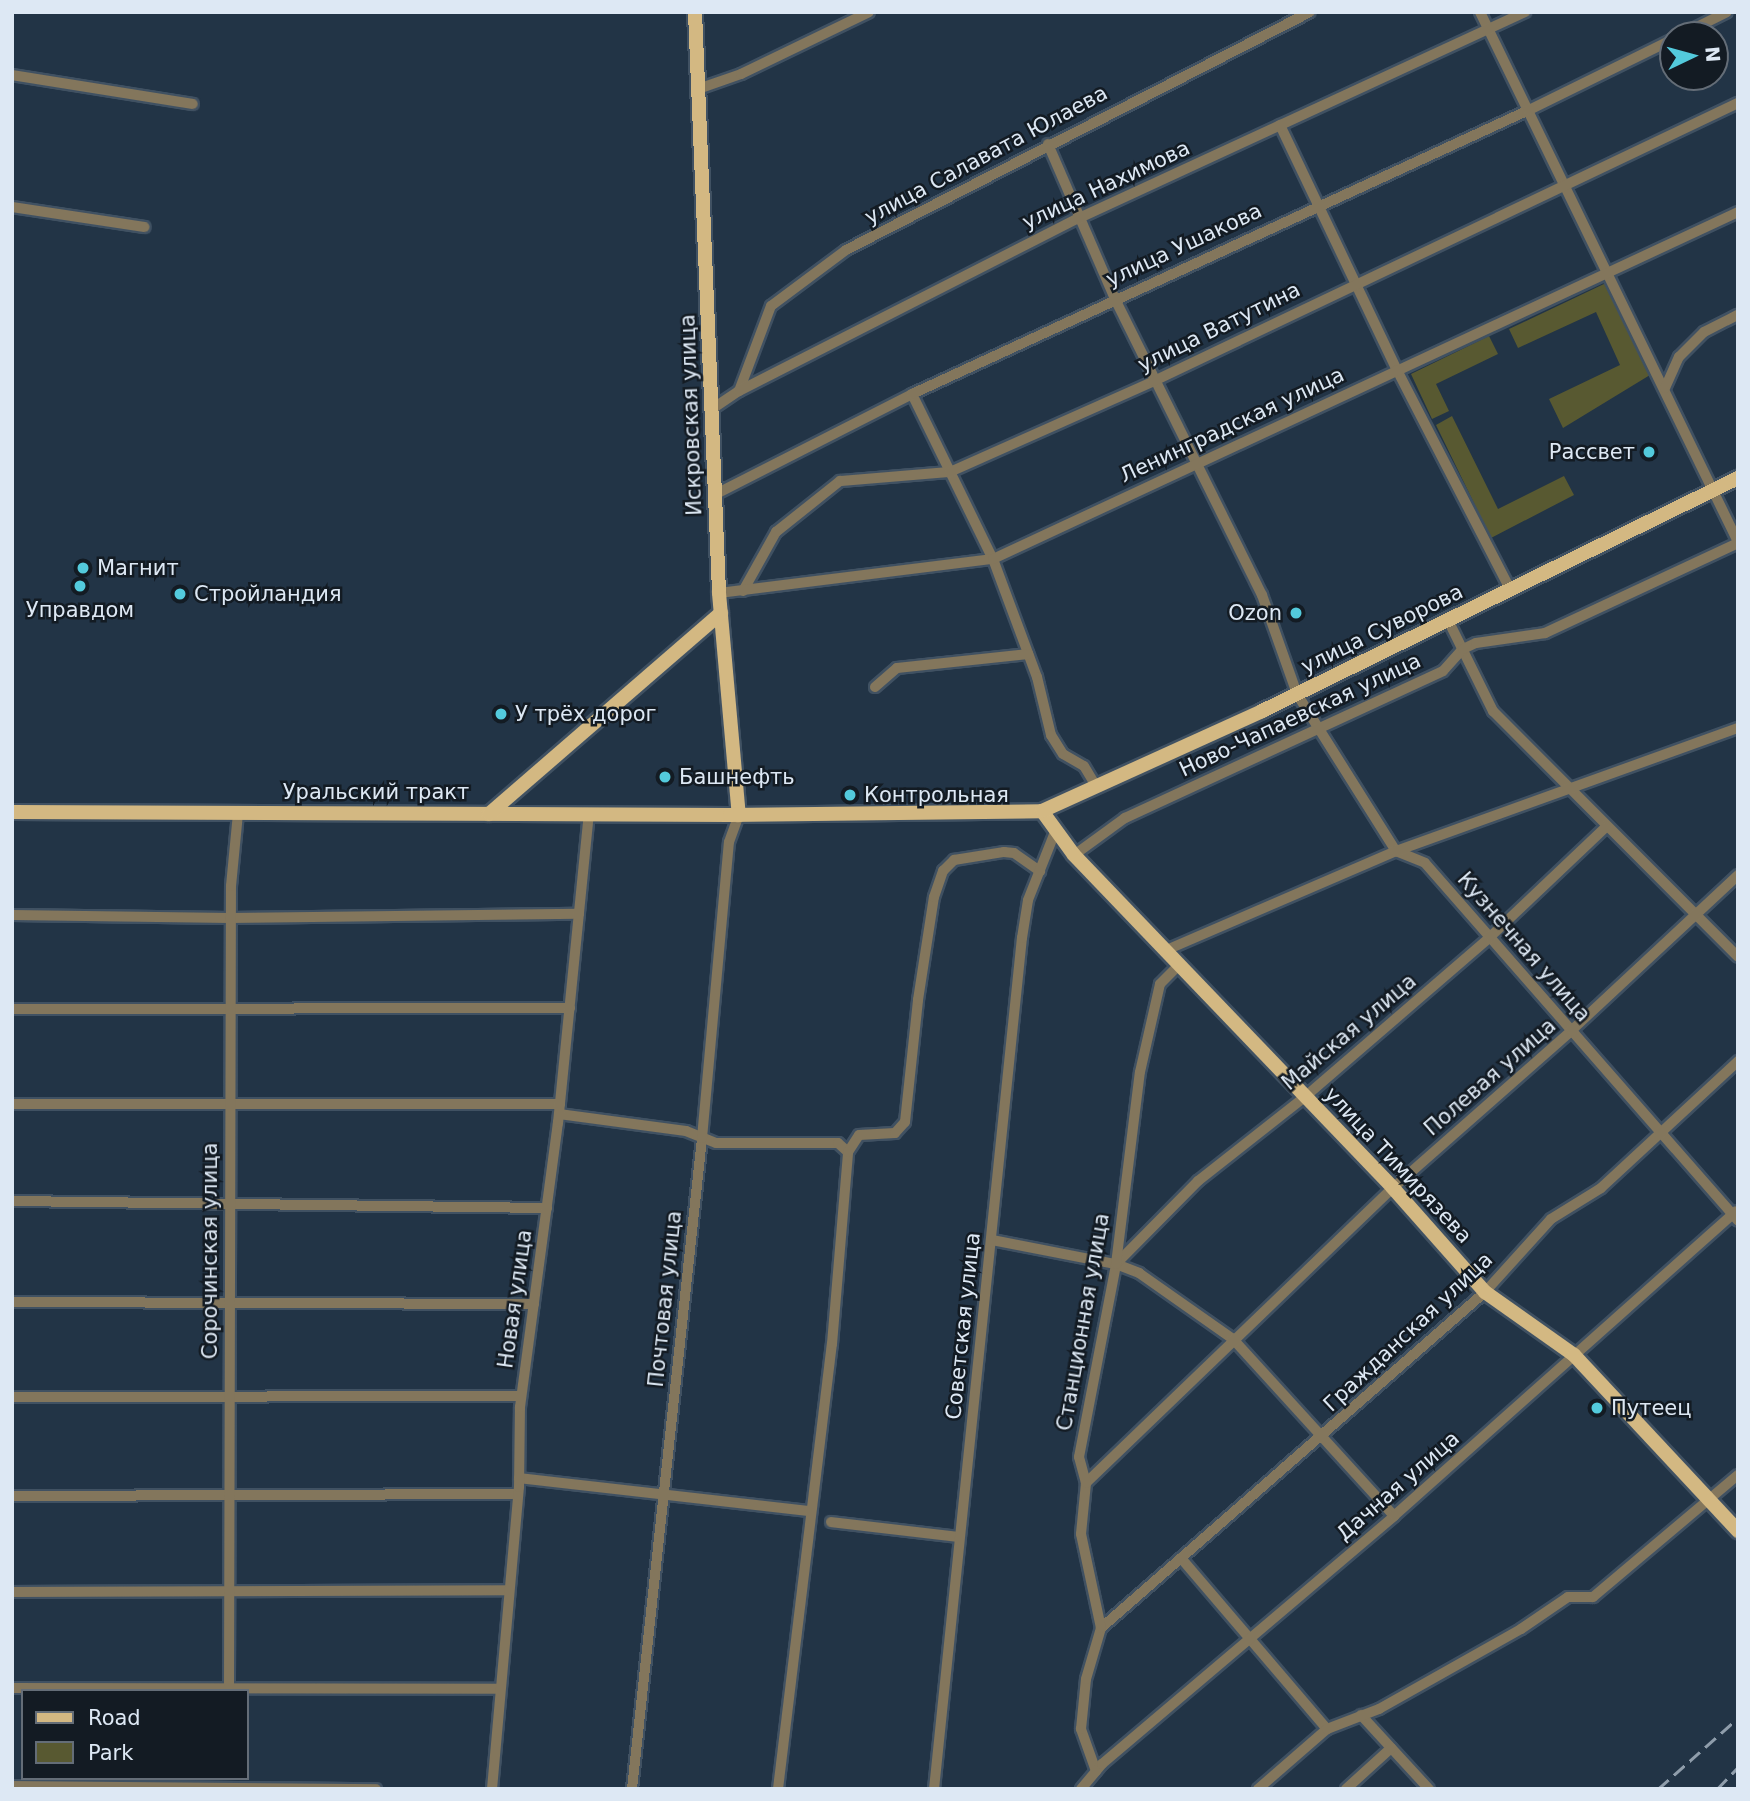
<!DOCTYPE html>
<meta charset="utf-8">
<style>
body{margin:0}
#map{position:relative;width:1750px;height:1801px;overflow:hidden;background:#223446;font-family:"DejaVu Sans",sans-serif}
div>[style]{position:absolute}
[style*='--x']{left:calc(var(--x)*1px);top:calc(var(--y)*1px);width:calc(var(--w)*1px);rotate:calc(var(--a)*1deg)}
.green>*{inset:0;background:#585931}
.roads{filter:drop-shadow(2px 0 #405162) drop-shadow(-2px 0 #405162) drop-shadow(0 2px #405162) drop-shadow(0 -2px #405162)}
.minor>*{height:10px;margin:-5px;padding:0 5px;transform-origin:5px;border-radius:5px;background:#83765c}
.major>*{height:14px;margin:-7px;padding:0 7px;transform-origin:7px;border-radius:7px;background:#d3b882}
.rail>*{height:2.5px;margin-top:-1.25px;transform-origin:0;background:repeating-linear-gradient(90deg,#8f9dab 0 14px,transparent 0 21px)}
.dots>*{width:19px;height:19px;translate:-50% -50%;box-sizing:border-box;border:4px solid #131b23;border-radius:50%}
span{translate:-50% -50%;white-space:nowrap;text-align:center;line-height:1.15;-webkit-text-stroke:5px #131b23;paint-order:stroke}
.street-label{font-size:21px;color:#dde8f4}
.poi-label{font-size:21px;color:#dde8f4}
.right{translate:-100% -50%;text-align:right}
.left{translate:0 -50%;text-align:left}
.frame{position:absolute;inset:0;border:14px solid #dde8f4;pointer-events:none}
.legend{position:absolute;left:21px;top:1689px;width:228px;height:91px;box-sizing:border-box;background:#131b23;border:2px solid #646d77;margin:0;padding:9px 12px;list-style:none;font-size:21px;color:#dde8f4}
.legend li{display:flex;align-items:center;gap:14px;height:35px}
.legend b{width:35px;border:2px solid #646d77}
.north{position:absolute;left:1659px;top:21px;width:70px;height:70px;box-sizing:border-box;background:#131b23;border:2px solid #646d77;border-radius:50%;rotate:85deg;font-size:19px;font-weight:700;line-height:28px;text-align:center;color:#dde8f4}
.north::after{content:'';display:block;margin:auto;width:24px;height:32px;background:#53cadc;clip-path:polygon(50% 0,100% 100%,50% 72%,0 100%)}
</style>
<div id="map">
<div class="green">
<div style="clip-path:polygon(1606px 283px,1650px 375px,1563px 428px,1549px 399px,1620px 365px,1596px 312px,1518px 348px,1509px 329px)"></div>
<div style="clip-path:polygon(1489px 336px,1498px 354px,1436px 384px,1449px 411px,1432px 419px,1411px 374px)"></div>
<div style="clip-path:polygon(1452px 416px,1498px 509px,1564px 476px,1574px 495px,1491px 538px,1436px 425px)"></div>
</div>
<div class="roads">
<div class="minor">
<div style="--x:1480;--y:12;--w:589;--a:64.04"></div>
<div style="--x:1681;--y:35;--w:51;--a:-26.6"></div>
<div style="--x:12;--y:75;--w:183;--a:9.1"></div>
<div style="--x:698;--y:89;--w:46;--a:-19.2"></div>
<div style="--x:741;--y:74;--w:142;--a:-25.8"></div>
<div style="--x:1280;--y:125;--w:272;--a:64.5"></div>
<div style="--x:1397;--y:370;--w:246;--a:62.7"></div>
<div style="--x:1048;--y:144;--w:169;--a:66.6"></div>
<div style="--x:1115;--y:299;--w:330;--a:63.6"></div>
<div style="--x:1262;--y:595;--w:105;--a:70.5"></div>
<div style="--x:1297;--y:694;--w:186;--a:57.8"></div>
<div style="--x:1396;--y:851;--w:31;--a:22"></div>
<div style="--x:1425;--y:863;--w:475;--a:48.8"></div>
<div style="--x:12;--y:207;--w:134;--a:8.6"></div>
<div style="--x:1665;--y:388;--w:34;--a:-66"></div>
<div style="--x:1679;--y:357;--w:35;--a:-45"></div>
<div style="--x:1704;--y:332;--w:38;--a:-27"></div>
<div style="--x:739;--y:391;--w:91;--a:-69.4"></div>
<div style="--x:771;--y:306;--w:94;--a:-36.7"></div>
<div style="--x:846;--y:250;--w:521;--a:-27.15"></div>
<div style="--x:912;--y:394;--w:184;--a:63.9"></div>
<div style="--x:993;--y:559;--w:126;--a:69.6"></div>
<div style="--x:1037;--y:677;--w:60;--a:76.4"></div>
<div style="--x:1051;--y:735;--w:22;--a:58"></div>
<div style="--x:1063;--y:754;--w:24;--a:30"></div>
<div style="--x:1084;--y:766;--w:23;--a:59"></div>
<div style="--x:712;--y:409;--w:32;--a:-34"></div>
<div style="--x:739;--y:391;--w:379;--a:-27"></div>
<div style="--x:1077;--y:219;--w:494;--a:-24.8"></div>
<div style="--x:716;--y:494;--w:220;--a:-27"></div>
<div style="--x:912;--y:394;--w:679;--a:-24.72"></div>
<div style="--x:1529;--y:110;--w:161;--a:-26.2"></div>
<div style="--x:743;--y:591;--w:68;--a:-60.8"></div>
<div style="--x:776;--y:532;--w:82;--a:-38.6"></div>
<div style="--x:840;--y:481;--w:110;--a:-4.7"></div>
<div style="--x:950;--y:472;--w:223;--a:-24"></div>
<div style="--x:1154;--y:381;--w:647;--a:-25.46"></div>
<div style="--x:719;--y:593;--w:276;--a:-7.1"></div>
<div style="--x:993;--y:559;--w:822;--a:-24.97"></div>
<div style="--x:1448;--y:620;--w:102;--a:63.7"></div>
<div style="--x:1493;--y:711;--w:347;--a:45.1"></div>
<div style="--x:875;--y:687;--w:29;--a:-41"></div>
<div style="--x:897;--y:668;--w:132;--a:-6.1"></div>
<div style="--x:1074;--y:855;--w:63;--a:-36"></div>
<div style="--x:1125;--y:818;--w:350;--a:-24.8"></div>
<div style="--x:1443;--y:671;--w:30;--a:-48"></div>
<div style="--x:1463;--y:649;--w:14;--a:-25"></div>
<div style="--x:1476;--y:643;--w:70;--a:-8.2"></div>
<div style="--x:1545;--y:633;--w:213;--a:-25"></div>
<div style="--x:12;--y:915;--w:218;--a:0.8"></div>
<div style="--x:230;--y:918;--w:349;--a:-0.7"></div>
<div style="--x:1164;--y:951;--w:253;--a:-23.3"></div>
<div style="--x:1396;--y:851;--w:363;--a:-19.8"></div>
<div style="--x:12;--y:1009;--w:558;--a:-0.1"></div>
<div style="--x:12;--y:1104;--w:548;--a:0"></div>
<div style="--x:559;--y:1114;--w:128;--a:7.6"></div>
<div style="--x:686;--y:1131;--w:32;--a:22"></div>
<div style="--x:716;--y:1143;--w:122;--a:0"></div>
<div style="--x:838;--y:1143;--w:13;--a:42"></div>
<div style="--x:12;--y:1201;--w:535;--a:0.75"></div>
<div style="--x:992;--y:1240;--w:126;--a:11"></div>
<div style="--x:1116;--y:1264;--w:25;--a:21"></div>
<div style="--x:1139;--y:1273;--w:115;--a:35.1"></div>
<div style="--x:1233;--y:1339;--w:239;--a:47.7"></div>
<div style="--x:1116;--y:1264;--w:117;--a:-45.3"></div>
<div style="--x:1198;--y:1181;--w:137;--a:-38.2"></div>
<div style="--x:1306;--y:1096;--w:243;--a:-40.8"></div>
<div style="--x:1490;--y:937;--w:160;--a:-43.5"></div>
<div style="--x:12;--y:1302;--w:522;--a:0.22"></div>
<div style="--x:12;--y:1397;--w:509;--a:-0.11"></div>
<div style="--x:519;--y:1478;--w:293;--a:6.5"></div>
<div style="--x:1086;--y:1483;--w:426;--a:-43.9"></div>
<div style="--x:1393;--y:1188;--w:239;--a:-41.4"></div>
<div style="--x:1572;--y:1030;--w:227;--a:-43"></div>
<div style="--x:12;--y:1496;--w:506;--a:-0.23"></div>
<div style="--x:831;--y:1522;--w:128;--a:6.7"></div>
<div style="--x:1181;--y:1558;--w:225;--a:49.5"></div>
<div style="--x:12;--y:1592;--w:496;--a:-0.2"></div>
<div style="--x:1101;--y:1628;--w:510;--a:-41.19"></div>
<div style="--x:1485;--y:1292;--w:98;--a:-47.9"></div>
<div style="--x:1551;--y:1219;--w:59;--a:-31.8"></div>
<div style="--x:1601;--y:1188;--w:187;--a:-42.8"></div>
<div style="--x:12;--y:1688;--w:486;--a:0.1"></div>
<div style="--x:229;--y:1691;--w:805;--a:-89.86"></div>
<div style="--x:231;--y:886;--w:73;--a:-84.5"></div>
<div style="--x:1361;--y:1715;--w:100;--a:47.4"></div>
<div style="--x:1096;--y:1771;--w:45;--a:-109.7"></div>
<div style="--x:1081;--y:1729;--w:50;--a:-84.3"></div>
<div style="--x:1086;--y:1679;--w:53;--a:-73.6"></div>
<div style="--x:1101;--y:1628;--w:96;--a:-102"></div>
<div style="--x:1081;--y:1534;--w:51;--a:-84.4"></div>
<div style="--x:1086;--y:1483;--w:27;--a:-105"></div>
<div style="--x:1079;--y:1457;--w:197;--a:-79.1"></div>
<div style="--x:1116;--y:1264;--w:193;--a:-82.9"></div>
<div style="--x:1140;--y:1072;--w:90;--a:-77.2"></div>
<div style="--x:1160;--y:984;--w:25;--a:-45"></div>
<div style="--x:12;--y:1786;--w:364;--a:0.5"></div>
<div style="--x:492;--y:1789;--w:303;--a:-84.9"></div>
<div style="--x:519;--y:1487;--w:80;--a:-89.3"></div>
<div style="--x:520;--y:1407;--w:287;--a:-82.4"></div>
<div style="--x:558;--y:1123;--w:311;--a:-84.3"></div>
<div style="--x:632;--y:1789;--w:655;--a:-83.86"></div>
<div style="--x:702;--y:1138;--w:297;--a:-84.8"></div>
<div style="--x:729;--y:842;--w:29;--a:-70"></div>
<div style="--x:778;--y:1789;--w:448;--a:-83.1"></div>
<div style="--x:832;--y:1344;--w:193;--a:-85.2"></div>
<div style="--x:848;--y:1152;--w:20;--a:-57"></div>
<div style="--x:859;--y:1135;--w:36;--a:-3"></div>
<div style="--x:895;--y:1133;--w:15;--a:-48"></div>
<div style="--x:905;--y:1122;--w:123;--a:-83.9"></div>
<div style="--x:918;--y:1000;--w:104;--a:-81.2"></div>
<div style="--x:934;--y:897;--w:28;--a:-71"></div>
<div style="--x:943;--y:871;--w:16;--a:-45"></div>
<div style="--x:954;--y:860;--w:51;--a:-9.1"></div>
<div style="--x:1004;--y:852;--w:10;--a:6"></div>
<div style="--x:1014;--y:853;--w:32;--a:35"></div>
<div style="--x:934;--y:1789;--w:856;--a:-84.1"></div>
<div style="--x:1022;--y:938;--w:38;--a:-81"></div>
<div style="--x:1028;--y:900;--w:73;--a:-68.3"></div>
<div style="--x:1081;--y:1789;--w:33;--a:-50"></div>
<div style="--x:1102;--y:1764;--w:383;--a:-40.3"></div>
<div style="--x:1394;--y:1516;--w:458;--a:-41.7"></div>
<div style="--x:1258;--y:1789;--w:91;--a:-41"></div>
<div style="--x:1327;--y:1729;--w:56;--a:-21"></div>
<div style="--x:1379;--y:1709;--w:163;--a:-29.4"></div>
<div style="--x:1521;--y:1629;--w:57;--a:-34.2"></div>
<div style="--x:1568;--y:1597;--w:25;--a:0"></div>
<div style="--x:1593;--y:1597;--w:189;--a:-40.1"></div>
<div style="--x:1346;--y:1789;--w:61;--a:-42.3"></div>
</div>
<div class="major">
<div style="--x:695;--y:12;--w:581;--a:87.63"></div>
<div style="--x:719;--y:593;--w:223;--a:84.9"></div>
<div style="--x:1042;--y:811;--w:54;--a:54"></div>
<div style="--x:1074;--y:855;--w:461;--a:46.2"></div>
<div style="--x:1393;--y:1188;--w:139;--a:48.5"></div>
<div style="--x:1485;--y:1292;--w:109;--a:35.3"></div>
<div style="--x:1574;--y:1355;--w:241;--a:47"></div>
<div style="--x:12;--y:812;--w:718;--a:0.24"></div>
<div style="--x:730;--y:815;--w:312;--a:-0.7"></div>
<div style="--x:1042;--y:811;--w:242;--a:-24.4"></div>
<div style="--x:1262;--y:711;--w:530;--a:-26.08"></div>
<div style="--x:489;--y:814;--w:307;--a:-40.9"></div>
</div>
</div>
<div class="rail">
<div style="--x:1658;--y:1789;--w:107;--a:-41.6"></div>
<div style="--x:1717;--y:1789;--w:30;--a:-46"></div>
</div>
<div class="dots">
<div style="left:1649px;top:452px;background:#53cadc"></div>
<div style="left:83px;top:568px;background:#53cadc"></div>
<div style="left:80px;top:586px;background:#53cadc"></div>
<div style="left:180px;top:594px;background:#53cadc"></div>
<div style="left:1296px;top:613px;background:#53cadc"></div>
<div style="left:501px;top:714px;background:#53cadc"></div>
<div style="left:665px;top:777px;background:#53cadc"></div>
<div style="left:850px;top:795px;background:#53cadc"></div>
<div style="left:1597px;top:1408px;background:#53cadc"></div>
</div>
<div class="street-label">
<span style="left:986px;top:155px;rotate:-28deg">улица Салавата Юлаева</span>
<span style="left:1106px;top:185px;rotate:-25deg">улица Нахимова</span>
<span style="left:1184px;top:245px;rotate:-25deg">улица Ушакова</span>
<span style="left:1219px;top:327px;rotate:-26deg">улица Ватутина</span>
<span style="left:691px;top:415px;rotate:-92deg">Искровская улица</span>
<span style="left:1232px;top:425px;rotate:-25deg">Ленинградская улица</span>
<span style="left:1382px;top:629px;rotate:-26deg">улица Суворова</span>
<span style="left:1300px;top:715px;rotate:-25deg">Ново-Чапаевская улица</span>
<span style="left:376px;top:792px">Уральский тракт</span>
<span style="left:1524px;top:947px;rotate:49deg">Кузнечная улица</span>
<span style="left:1349px;top:1032px;rotate:-40deg">Майская улица</span>
<span style="left:1490px;top:1077px;rotate:-41deg">Полевая улица</span>
<span style="left:1398px;top:1165px;rotate:47deg">улица Тимирязева</span>
<span style="left:210px;top:1251px;rotate:-90deg">Сорочинская улица</span>
<span style="left:515px;top:1299px;rotate:-82deg">Новая улица</span>
<span style="left:665px;top:1299px;rotate:-84deg">Почтовая улица</span>
<span style="left:1083px;top:1322px;rotate:-80deg">Станционная улица</span>
<span style="left:963px;top:1326px;rotate:-84deg">Советская улица</span>
<span style="left:1408px;top:1332px;rotate:-43deg">Гражданская улица</span>
<span style="left:1398px;top:1486px;rotate:-41deg">Дачная улица</span>
</div>
<div class="poi-label">
<span class="right" style="left:1635px;top:452px">Рассвет</span>
<span class="left" style="left:97px;top:568px">Магнит</span>
<span class="left" style="left:194px;top:594px">Стройландия</span>
<span style="left:80px;top:610px">Управдом</span>
<span class="right" style="left:1282px;top:613px">Ozon</span>
<span class="left" style="left:515px;top:714px">У трёх дорог</span>
<span class="left" style="left:679px;top:777px">Башнефть</span>
<span class="left" style="left:864px;top:795px">Контрольная</span>
<span class="left" style="left:1611px;top:1408px">Путеец</span>
</div>
<div class="frame"></div>
<ul class="legend">
<li><b style="height:9px;background:#d3b882"></b>Road</li>
<li><b style="height:19px;background:#585931"></b>Park</li>
</ul>
<div class="north">N</div>
</div>
